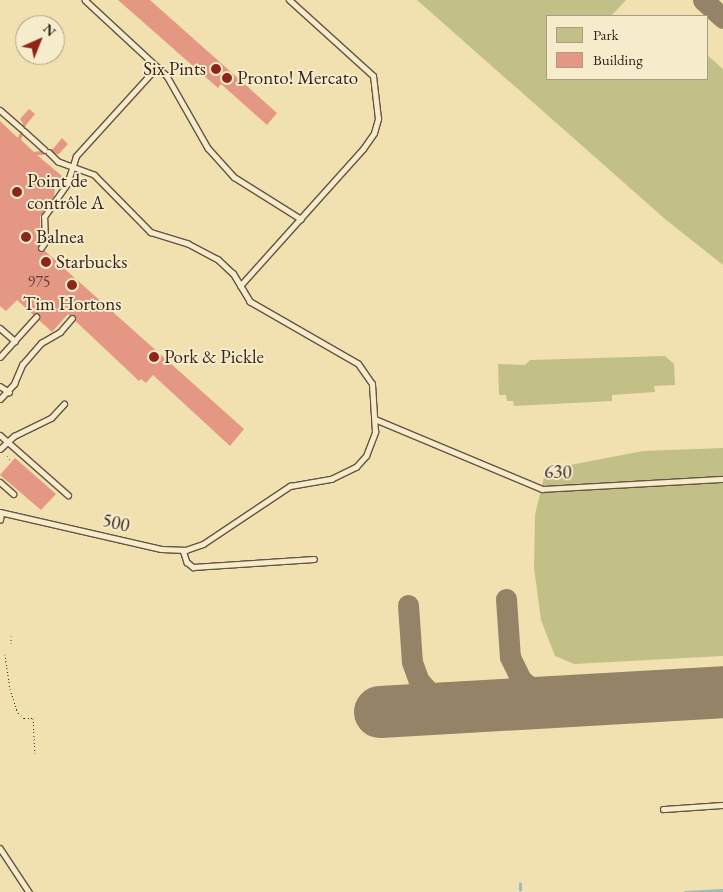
<!DOCTYPE html>
<meta charset="utf-8">
<style>
body{margin:0}
#map{position:relative;width:723px;height:892px;overflow:hidden;background:#f1e1b0;font-family:"EB Garamond",serif}
div>[style]{position:absolute}
[style*='--x']{left:calc(var(--x)*1px);top:calc(var(--y)*1px);width:calc(var(--w)*1px);rotate:calc(var(--a)*1deg)}
.green>*{inset:0;background:#c2c086}
.stream>*{height:2.5px;margin:-1.25px;padding:0 1.25px;transform-origin:1.25px;border-radius:1.25px;background:#9fbbb6}
.taxiway>*{height:21px;margin:-10.5px;padding:0 10.5px;transform-origin:10.5px;border-radius:10.5px;background:#948366}
.runway>*{height:52px;margin:-26px;padding:0 26px;transform-origin:26px;border-radius:26px;background:#948366}
.building>*{inset:0;background:#e49883}
.path>*{height:1px;margin-top:-0.5px;transform-origin:0;background:repeating-linear-gradient(90deg,#36251b 0 1px,transparent 0 3.5px)}
.roads{filter:drop-shadow(1px 0 #655440) drop-shadow(-1px 0 #655440) drop-shadow(0 1px #655440) drop-shadow(0 -1px #655440)}
.lane>*{height:4.5px;margin:-2.25px;padding:0 2.25px;transform-origin:2.25px;border-radius:2.25px;background:#f6eccc}
.dots>*{width:14px;height:14px;translate:-50% -50%;box-sizing:border-box;border:2px solid #f6eccc;border-radius:50%}
span{translate:-50% -50%;white-space:nowrap;text-align:center;line-height:1.15;-webkit-text-stroke:4px #f6eccc;paint-order:stroke}
.number-label{font-size:16px;color:#624235}
.number-label span{-webkit-text-stroke-width:0}
.poi-label{font-size:19px;color:#36251b}
.right{translate:-100% -50%;text-align:right}
.left{translate:0 -50%;text-align:left}
.street-label{font-size:19px;color:#36251b}
.legend{position:absolute;left:546px;top:15px;width:162px;height:65px;box-sizing:border-box;background:#f6eccc;border:1px solid #a99c85;margin:0;padding:6px 9px;list-style:none;font-size:15px;color:#36251b}
.legend li{display:flex;align-items:center;gap:10px;height:25px}
.legend b{width:25px;border:1px solid #a99c85}
.north{position:absolute;left:15px;top:15px;width:50px;height:50px;box-sizing:border-box;background:#f6eccc;border:1px solid #a99c85;border-radius:50%;rotate:44deg;font-size:14px;font-weight:700;line-height:20px;text-align:center;color:#36251b}
.north::after{content:'';display:block;margin:auto;width:18px;height:22px;background:#8f2418;clip-path:polygon(50% 0,100% 100%,50% 72%,0 100%)}
</style>
<div id="map">
<div class="green">
<div style="clip-path:polygon(417px 0,626px 0,611px 16px,547px 16px,547px 79px,707px 79px,707px 55px,723px 69px,723px 265px,665px 219px)"></div>
<div style="clip-path:polygon(665px 356px,674px 364px,675px 385px,654px 386px,655px 392px,612px 395px,612px 401px,514px 406px,513px 401px,507px 401px,506px 395px,499px 395px,498px 364px,525px 365px,530px 360px)"></div>
<div style="clip-path:polygon(723px 448px,723px 656px,574px 664px,555px 656px,541px 620px,534px 568px,535px 515px,544px 477px,565px 466px,643px 451px)"></div>
</div>
<div class="stream">
<div style="--x:520;--y:890;--w:6;--a:-90"></div>
<div style="--x:685;--y:892;--w:38;--a:-3"></div>
</div>
<div class="taxiway">
<div style="--x:703;--y:0;--w:27;--a:42"></div>
<div style="--x:506;--y:599;--w:58;--a:86.1"></div>
<div style="--x:510;--y:657;--w:25;--a:64"></div>
<div style="--x:521;--y:680;--w:29;--a:36"></div>
<div style="--x:544;--y:697;--w:44;--a:3.9"></div>
<div style="--x:408;--y:605;--w:57;--a:86"></div>
<div style="--x:412;--y:662;--w:20;--a:70"></div>
<div style="--x:419;--y:681;--w:21;--a:47"></div>
<div style="--x:433;--y:696;--w:27;--a:20"></div>
<div style="--x:458;--y:705;--w:85;--a:-1.3"></div>
</div>
<div class="runway">
<div style="--x:380;--y:712;--w:344;--a:-3.3"></div>
</div>
<div class="building">
<div style="clip-path:polygon(118px 0,150px 0,277px 113px,267px 125px,221px 84px,218px 88px)"></div>
<div style="clip-path:polygon(29px 109px,35px 114px,26px 125px,21px 140px,34px 152px,53px 149px,62px 138px,68px 144px,59px 154px,37px 155px,62px 176px,55px 186px,54px 200px,40px 216px,40px 227px,35px 233px,41px 238px,36px 243px,55px 260px,58px 257px,61px 260px,58px 263px,244px 429px,230px 446px,153px 375px,146px 383px,141px 379px,139px 381px,68px 314px,52px 332px,17px 300px,6px 311px,0 306px,0 121px,18px 138px,23px 123px,20px 119px)"></div>
<div style="clip-path:polygon(15px 458px,56px 494px,41px 510px,0 475px)"></div>
</div>
<div class="path">
<div style="--x:7;--y:456;--w:7;--a:45"></div>
<div style="--x:11;--y:636;--w:7;--a:90"></div>
<div style="--x:5;--y:654;--w:35;--a:82"></div>
<div style="--x:10;--y:689;--w:25;--a:72"></div>
<div style="--x:18;--y:713;--w:8;--a:40"></div>
<div style="--x:24;--y:718;--w:9;--a:0"></div>
<div style="--x:33;--y:718;--w:35;--a:87"></div>
</div>
<div class="roads">
<div class="lane">
<div style="--x:85;--y:0;--w:112;--a:42.8"></div>
<div style="--x:167;--y:76;--w:83;--a:60.3"></div>
<div style="--x:208;--y:148;--w:39;--a:48"></div>
<div style="--x:234;--y:177;--w:79;--a:32.1"></div>
<div style="--x:0;--y:110;--w:28;--a:41"></div>
<div style="--x:24;--y:131;--w:28;--a:42"></div>
<div style="--x:41;--y:248;--w:7;--a:-56"></div>
<div style="--x:45;--y:242;--w:25;--a:-92"></div>
<div style="--x:44;--y:217;--w:40;--a:-55.1"></div>
<div style="--x:67;--y:184;--w:29;--a:-72"></div>
<div style="--x:76;--y:156;--w:120;--a:-47.7"></div>
<div style="--x:240;--y:286;--w:184;--a:-48.1"></div>
<div style="--x:363;--y:149;--w:19;--a:-55"></div>
<div style="--x:374;--y:133;--w:15;--a:-74"></div>
<div style="--x:378;--y:119;--w:43;--a:-96.6"></div>
<div style="--x:373;--y:76;--w:113;--a:-137.9"></div>
<div style="--x:0;--y:328;--w:20;--a:41"></div>
<div style="--x:0;--y:357;--w:54;--a:-48"></div>
<div style="--x:0;--y:386;--w:11;--a:34"></div>
<div style="--x:0;--y:399;--w:21;--a:-47"></div>
<div style="--x:14;--y:384;--w:21;--a:-67"></div>
<div style="--x:22;--y:365;--w:29;--a:-49"></div>
<div style="--x:41;--y:343;--w:22;--a:-30"></div>
<div style="--x:60;--y:332;--w:18;--a:-49"></div>
<div style="--x:375;--y:419;--w:181;--a:22.7"></div>
<div style="--x:542;--y:489;--w:181;--a:-3.2"></div>
<div style="--x:0;--y:435;--w:91;--a:41.4"></div>
<div style="--x:0;--y:449;--w:19;--a:-43"></div>
<div style="--x:14;--y:436;--w:41;--a:-25.9"></div>
<div style="--x:51;--y:418;--w:19;--a:-47"></div>
<div style="--x:0;--y:482;--w:18;--a:41"></div>
<div style="--x:0;--y:512;--w:165;--a:12.9"></div>
<div style="--x:161;--y:549;--w:25;--a:2"></div>
<div style="--x:186;--y:550;--w:18;--a:-19"></div>
<div style="--x:203;--y:544;--w:105;--a:-33.7"></div>
<div style="--x:290;--y:486;--w:42;--a:-9.7"></div>
<div style="--x:331;--y:479;--w:28;--a:-26"></div>
<div style="--x:356;--y:467;--w:15;--a:-48"></div>
<div style="--x:366;--y:456;--w:26;--a:-69"></div>
<div style="--x:375;--y:432;--w:48;--a:-93.6"></div>
<div style="--x:372;--y:384;--w:24;--a:-125"></div>
<div style="--x:358;--y:364;--w:125;--a:-150.1"></div>
<div style="--x:250;--y:302;--w:33;--a:-121"></div>
<div style="--x:233;--y:274;--w:21;--a:-137"></div>
<div style="--x:218;--y:260;--w:34;--a:-152"></div>
<div style="--x:188;--y:244;--w:39;--a:-163"></div>
<div style="--x:151;--y:233;--w:81;--a:-134.5"></div>
<div style="--x:94;--y:175;--w:38;--a:-160"></div>
<div style="--x:58;--y:162;--w:13;--a:-135"></div>
<div style="--x:0;--y:520;--w:7;--a:-82"></div>
<div style="--x:183;--y:550;--w:13;--a:72"></div>
<div style="--x:187;--y:562;--w:8;--a:40"></div>
<div style="--x:193;--y:567;--w:121;--a:-3.8"></div>
<div style="--x:663;--y:809;--w:60;--a:-3.8"></div>
<div style="--x:0;--y:848;--w:53;--a:56.6"></div>
</div>
</div>
<div class="dots">
<div style="left:216px;top:69px;background:#8f2418"></div>
<div style="left:227px;top:78px;background:#8f2418"></div>
<div style="left:17px;top:192px;background:#8f2418"></div>
<div style="left:26px;top:237px;background:#8f2418"></div>
<div style="left:46px;top:262px;background:#8f2418"></div>
<div style="left:72px;top:285px;background:#8f2418"></div>
<div style="left:154px;top:357px;background:#8f2418"></div>
</div>
<div class="number-label">
<span style="left:39px;top:282px">975</span>
</div>
<div class="poi-label">
<span class="right" style="left:206px;top:69px">Six Pints</span>
<span class="left" style="left:237px;top:78px">Pronto! Mercato</span>
<span class="left" style="left:27px;top:192px">Point de<br>contrôle A</span>
<span class="left" style="left:36px;top:237px">Balnea</span>
<span class="left" style="left:56px;top:262px">Starbucks</span>
<span style="left:72px;top:304px">Tim Hortons</span>
<span class="left" style="left:164px;top:357px">Pork &amp; Pickle</span>
</div>
<div class="street-label">
<span style="left:558px;top:472px;rotate:2deg">630</span>
<span style="left:116px;top:523px;rotate:13deg">500</span>
</div>
<ul class="legend">
<li><b style="height:14px;background:#c2c086"></b>Park</li>
<li><b style="height:14px;background:#e49883"></b>Building</li>
</ul>
<div class="north">N</div>
</div>
